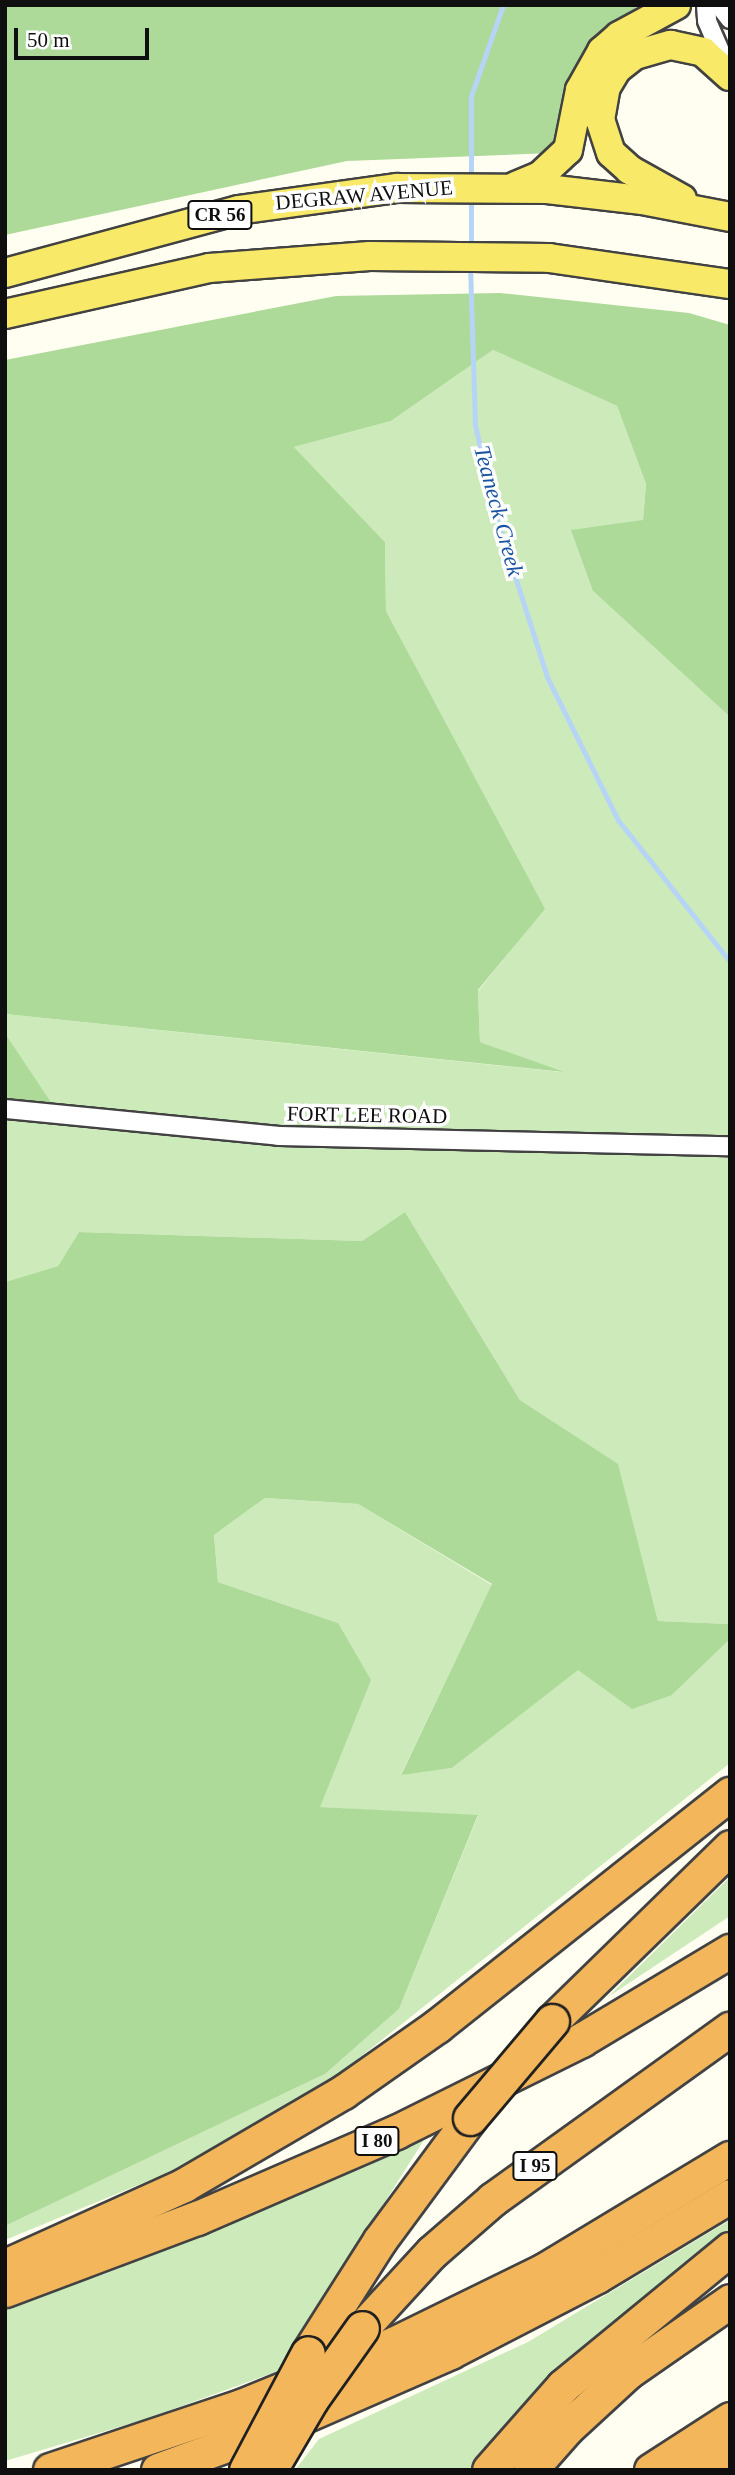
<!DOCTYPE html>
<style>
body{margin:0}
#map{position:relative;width:735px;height:2475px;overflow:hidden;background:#fffef1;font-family:"Times New Roman",serif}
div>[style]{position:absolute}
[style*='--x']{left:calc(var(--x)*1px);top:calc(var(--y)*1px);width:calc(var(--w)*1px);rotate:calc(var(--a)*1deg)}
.green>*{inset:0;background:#cceaba}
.forest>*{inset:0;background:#adda99}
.stream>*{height:5px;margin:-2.5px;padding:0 2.5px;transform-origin:2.5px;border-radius:2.5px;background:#b6d5f6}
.roads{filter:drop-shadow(2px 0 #424242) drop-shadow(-2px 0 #424242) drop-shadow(0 2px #424242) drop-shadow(0 -2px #424242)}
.minor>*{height:18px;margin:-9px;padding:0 9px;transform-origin:9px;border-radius:9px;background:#fff}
.primary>*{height:28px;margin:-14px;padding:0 14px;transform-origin:14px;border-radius:14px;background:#f8e968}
.motorway>*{height:33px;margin:-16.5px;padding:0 16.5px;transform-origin:16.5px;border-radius:16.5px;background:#f3b65a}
.bridges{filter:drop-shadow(2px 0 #202020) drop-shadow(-2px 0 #202020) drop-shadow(0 2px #202020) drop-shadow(0 -2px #202020)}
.motorway-bridge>*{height:33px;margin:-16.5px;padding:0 16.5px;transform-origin:16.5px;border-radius:16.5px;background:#f3b65a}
span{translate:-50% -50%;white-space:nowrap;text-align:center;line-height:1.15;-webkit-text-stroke:7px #fff;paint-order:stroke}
.shield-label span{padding:2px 5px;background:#fff;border:2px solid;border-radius:5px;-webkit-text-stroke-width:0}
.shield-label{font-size:19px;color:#0f0f0f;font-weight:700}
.street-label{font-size:21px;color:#0f0f0f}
.water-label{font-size:23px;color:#1852a1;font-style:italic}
.frame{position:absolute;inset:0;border:7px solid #0f0f0f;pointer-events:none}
.scale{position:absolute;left:14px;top:28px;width:135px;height:32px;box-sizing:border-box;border:4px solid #0f0f0f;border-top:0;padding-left:9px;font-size:21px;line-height:24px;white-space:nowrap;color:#0f0f0f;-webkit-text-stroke:5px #fff;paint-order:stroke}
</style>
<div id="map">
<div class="green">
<div style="clip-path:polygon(493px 350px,617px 406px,646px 484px,643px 520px,593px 591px,730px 717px,730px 1624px,658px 1621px,617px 1464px,520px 1400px,405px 1212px,362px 1241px,79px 1232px,58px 1266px,5px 1282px,5px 1104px,57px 1111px,5px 1033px,5px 1014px,561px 1072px,480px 1042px,478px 991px,544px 909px,386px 611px,385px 542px,294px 447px,391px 421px)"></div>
<div style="clip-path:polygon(265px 1498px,358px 1504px,492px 1585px,401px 1774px,452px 1768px,578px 1669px,672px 1695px,730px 1639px,730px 1763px,266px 2132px,5px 2240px,5px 2226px,325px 2074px,399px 2009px,478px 1816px,319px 1807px,338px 1623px,218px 1582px,214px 1535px)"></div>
<div style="clip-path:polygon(730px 1877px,730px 1916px,608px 1997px)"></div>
<div style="clip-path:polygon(424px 2140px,278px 2371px,146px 2419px,5px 2461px,5px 2306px,105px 2274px)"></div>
<div style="clip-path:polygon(730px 2220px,730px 2236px,475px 2470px,295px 2470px,319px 2439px,528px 2342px)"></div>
</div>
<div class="forest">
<div style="clip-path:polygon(5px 5px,639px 5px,595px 42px,568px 94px,552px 153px,347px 161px,5px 235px)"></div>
<div style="clip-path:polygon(500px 293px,689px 313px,730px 325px,730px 717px,593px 591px,571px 530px,643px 520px,646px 484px,617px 406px,493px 350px,391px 421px,294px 447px,385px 542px,386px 611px,545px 909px,478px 990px,480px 1042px,564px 1072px,5px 1014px,5px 360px,336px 296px)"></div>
<div style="clip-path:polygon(5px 1033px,57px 1111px,5px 1104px)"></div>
<div style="clip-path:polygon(405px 1212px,520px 1400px,618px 1464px,658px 1621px,730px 1624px,730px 1639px,672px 1695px,632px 1709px,578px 1670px,452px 1768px,401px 1775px,492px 1584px,358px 1504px,265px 1498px,214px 1535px,218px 1582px,338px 1623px,371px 1680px,320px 1807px,478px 1815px,399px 2009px,325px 2074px,5px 2226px,5px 1282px,58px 1266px,79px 1232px,362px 1241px)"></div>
</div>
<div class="stream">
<div style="--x:471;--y:179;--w:83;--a:-90"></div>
<div style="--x:471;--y:96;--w:96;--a:-70.6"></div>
<div style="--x:471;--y:249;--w:54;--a:-90"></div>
<div style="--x:470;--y:265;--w:160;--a:88.2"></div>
<div style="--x:475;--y:425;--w:98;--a:77"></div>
<div style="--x:497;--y:520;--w:165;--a:72.3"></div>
<div style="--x:547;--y:677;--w:160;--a:63.6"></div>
<div style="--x:618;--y:820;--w:181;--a:51.7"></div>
</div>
<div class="roads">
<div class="minor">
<div style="--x:706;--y:5;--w:16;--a:86"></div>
<div style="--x:707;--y:21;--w:50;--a:66.5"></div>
<div style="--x:719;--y:5;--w:18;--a:52"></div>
<div style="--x:5;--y:1109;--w:274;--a:5.6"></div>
<div style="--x:278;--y:1136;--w:452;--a:1.3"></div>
</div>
<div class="primary">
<div style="--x:516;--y:186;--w:26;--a:-23"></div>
<div style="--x:540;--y:176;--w:38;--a:-43"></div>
<div style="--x:568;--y:150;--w:61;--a:-78.7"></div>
<div style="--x:580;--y:90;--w:45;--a:-60.6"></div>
<div style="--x:602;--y:51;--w:23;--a:-41"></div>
<div style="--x:619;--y:36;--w:65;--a:-28.5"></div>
<div style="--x:682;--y:199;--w:60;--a:-150.9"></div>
<div style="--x:630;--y:170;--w:25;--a:-138"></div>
<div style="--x:611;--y:153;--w:35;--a:-108"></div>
<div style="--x:600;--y:120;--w:34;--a:-80"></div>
<div style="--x:606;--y:87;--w:21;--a:-59"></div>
<div style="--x:617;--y:69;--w:23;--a:-38"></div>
<div style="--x:635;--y:55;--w:37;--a:-16"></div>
<div style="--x:671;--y:45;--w:33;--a:12"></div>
<div style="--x:703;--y:52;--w:36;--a:42"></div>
<div style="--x:5;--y:273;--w:241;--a:-15.1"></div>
<div style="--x:238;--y:210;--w:161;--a:-7.9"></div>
<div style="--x:397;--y:188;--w:150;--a:0.4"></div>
<div style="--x:547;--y:189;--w:96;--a:6.6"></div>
<div style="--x:642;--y:200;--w:90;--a:10.9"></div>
<div style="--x:5;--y:314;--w:209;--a:-12.7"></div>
<div style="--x:209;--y:268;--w:161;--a:-4.3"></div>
<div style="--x:370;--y:256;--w:179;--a:0.6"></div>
<div style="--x:549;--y:258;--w:183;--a:8.2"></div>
</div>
<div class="motorway">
<div style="--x:552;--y:2021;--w:249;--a:-44.3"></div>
<div style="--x:5;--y:2266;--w:196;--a:-24.3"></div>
<div style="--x:184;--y:2185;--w:184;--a:-30.3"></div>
<div style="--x:343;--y:2092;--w:115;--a:-35.1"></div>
<div style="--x:437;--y:2026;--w:374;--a:-38.4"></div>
<div style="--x:5;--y:2290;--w:205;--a:-20.6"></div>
<div style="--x:197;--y:2218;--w:217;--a:-23.4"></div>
<div style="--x:396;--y:2132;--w:207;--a:-26.4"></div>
<div style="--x:581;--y:2040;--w:174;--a:-30.9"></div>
<div style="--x:362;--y:2328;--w:103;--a:-47.4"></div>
<div style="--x:432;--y:2252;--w:81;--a:-41"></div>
<div style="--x:493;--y:2199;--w:292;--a:-35.7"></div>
<div style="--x:308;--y:2353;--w:134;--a:-57.5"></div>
<div style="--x:380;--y:2240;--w:152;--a:-53.6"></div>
<div style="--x:50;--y:2470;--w:201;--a:-18.5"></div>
<div style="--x:241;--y:2406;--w:166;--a:-22.2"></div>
<div style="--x:395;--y:2343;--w:166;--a:-26.1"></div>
<div style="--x:544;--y:2270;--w:217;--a:-31.1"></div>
<div style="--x:158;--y:2470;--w:148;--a:-20.1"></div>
<div style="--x:297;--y:2419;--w:167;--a:-23.6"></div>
<div style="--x:450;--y:2352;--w:165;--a:-27.3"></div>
<div style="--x:597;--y:2276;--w:155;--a:-31"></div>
<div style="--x:489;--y:2470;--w:112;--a:-48.6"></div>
<div style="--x:563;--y:2386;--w:216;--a:-39.4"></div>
<div style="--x:530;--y:2470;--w:56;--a:-48.6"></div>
<div style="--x:567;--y:2428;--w:83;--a:-42.6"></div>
<div style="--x:628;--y:2372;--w:124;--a:-34.8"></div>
<div style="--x:651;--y:2470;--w:94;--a:-32.8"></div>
<div style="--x:700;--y:2470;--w:35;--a:-31"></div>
</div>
</div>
<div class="bridges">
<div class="motorway-bridge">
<div style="--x:470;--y:2118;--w:127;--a:-49.8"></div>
<div style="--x:246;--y:2470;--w:132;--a:-62.1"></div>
<div style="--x:270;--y:2470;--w:81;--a:-59.6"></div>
<div style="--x:311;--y:2400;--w:88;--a:-54.7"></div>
</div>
</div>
<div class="shield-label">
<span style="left:220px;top:215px">CR 56</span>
<span style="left:377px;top:2141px">I 80</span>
<span style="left:535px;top:2166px">I 95</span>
</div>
<div class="street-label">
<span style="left:364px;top:195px;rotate:-5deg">DEGRAW AVENUE</span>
<span style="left:367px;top:1115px;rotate:1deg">FORT LEE ROAD</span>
</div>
<div class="water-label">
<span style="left:498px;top:511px;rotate:75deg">Teaneck Creek</span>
</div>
<div class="frame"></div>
<div class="scale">50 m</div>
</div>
